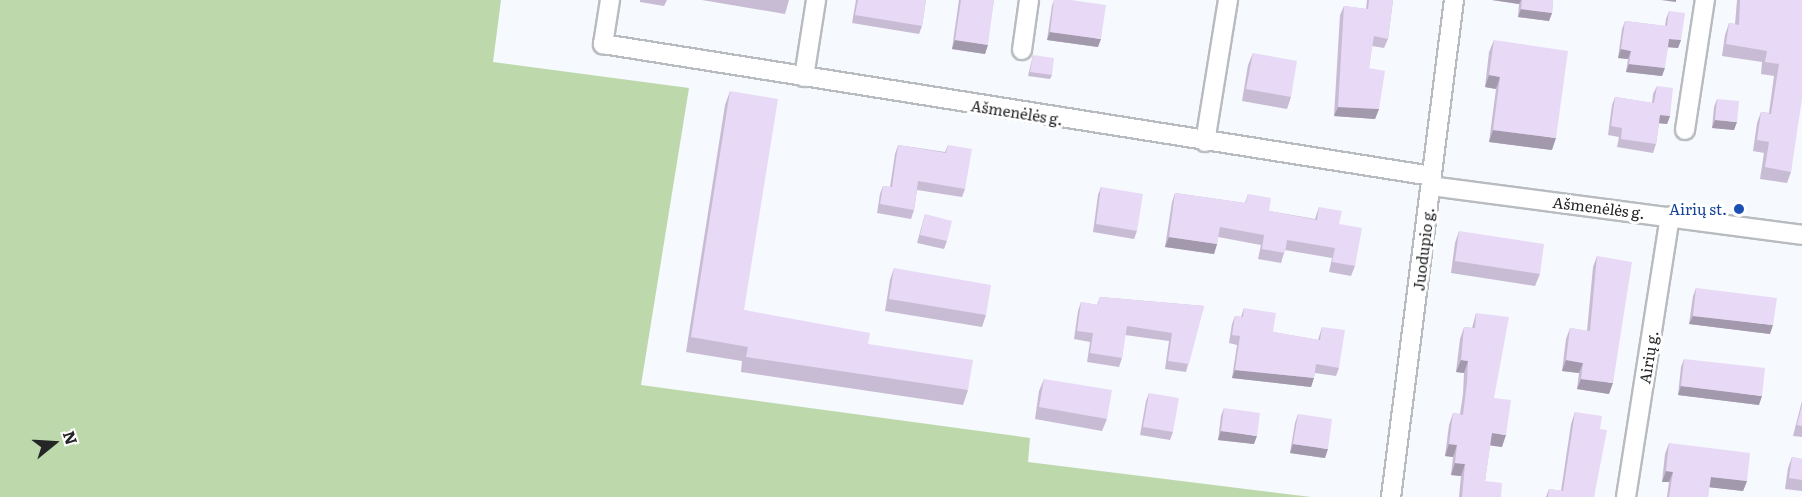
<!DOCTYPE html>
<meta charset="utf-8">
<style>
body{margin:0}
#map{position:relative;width:1802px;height:497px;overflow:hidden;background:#f6f9fe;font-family:Literata,serif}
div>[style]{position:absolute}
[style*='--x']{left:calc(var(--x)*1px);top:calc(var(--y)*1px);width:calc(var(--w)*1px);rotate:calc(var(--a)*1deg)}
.green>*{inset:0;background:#bdd8ab}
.roads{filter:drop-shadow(2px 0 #b8bbc0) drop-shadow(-2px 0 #b8bbc0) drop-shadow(0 2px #b8bbc0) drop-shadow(0 -2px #b8bbc0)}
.minor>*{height:18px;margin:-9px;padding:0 9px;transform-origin:9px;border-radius:9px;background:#fff}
.wall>*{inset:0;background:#c8bbd4}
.shaded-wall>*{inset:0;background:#a299ac}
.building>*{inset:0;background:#e8daf6}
.dots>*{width:16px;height:16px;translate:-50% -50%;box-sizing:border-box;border:3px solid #fff;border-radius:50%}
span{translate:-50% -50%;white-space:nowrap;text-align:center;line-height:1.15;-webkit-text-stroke:6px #fff;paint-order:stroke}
.street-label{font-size:15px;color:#242527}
.transit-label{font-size:15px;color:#164399}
.right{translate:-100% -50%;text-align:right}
.north{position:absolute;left:24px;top:413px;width:60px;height:60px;-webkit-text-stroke:4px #fff;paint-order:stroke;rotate:72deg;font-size:16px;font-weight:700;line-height:24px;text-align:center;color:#242527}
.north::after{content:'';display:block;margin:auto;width:21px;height:27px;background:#242527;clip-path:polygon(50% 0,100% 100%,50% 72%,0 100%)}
</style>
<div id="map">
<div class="green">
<div style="clip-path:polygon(0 0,501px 0,493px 62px,689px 88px,641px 385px,1030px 438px,1028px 462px,1311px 497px,0 497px)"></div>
</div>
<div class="roads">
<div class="minor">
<div style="--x:610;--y:0;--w:45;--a:99"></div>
<div style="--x:603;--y:44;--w:839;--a:9.05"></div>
<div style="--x:1022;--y:50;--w:50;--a:-82"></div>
<div style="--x:804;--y:77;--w:78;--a:-81.1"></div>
<div style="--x:1685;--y:130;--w:132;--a:-81.3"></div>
<div style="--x:1205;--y:142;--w:144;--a:-80.8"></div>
<div style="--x:1431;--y:186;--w:374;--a:7.5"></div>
<div style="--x:1391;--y:497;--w:501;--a:-82.78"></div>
<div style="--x:1626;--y:497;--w:284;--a:-81.1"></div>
</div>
</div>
<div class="wall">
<div style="clip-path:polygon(640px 0,667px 0,664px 6px,640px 2px)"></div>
<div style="clip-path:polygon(702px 0,789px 0,785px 14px)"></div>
<div style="clip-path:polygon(856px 0,926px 0,922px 26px,919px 34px,852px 23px)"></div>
<div style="clip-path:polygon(959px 0,994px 0,985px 54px,952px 49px)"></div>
<div style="clip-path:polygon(1054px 0,1071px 0,1098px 47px,1047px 40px,1052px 6px)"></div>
<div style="clip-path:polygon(1367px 0,1393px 0,1388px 39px,1384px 48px,1372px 46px,1369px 68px,1379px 109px,1375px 119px,1334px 116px,1340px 15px,1344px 6px,1366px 9px)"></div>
<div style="clip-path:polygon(1492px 0,1553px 0,1552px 13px,1549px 21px,1518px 17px,1519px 4px)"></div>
<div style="clip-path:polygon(1737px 0,1802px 0,1791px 172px,1787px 183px,1760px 179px,1764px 153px,1753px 151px,1757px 123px,1761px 112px,1769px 113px,1774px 76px,1761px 74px,1762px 62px,1722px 56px,1725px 35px,1729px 23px,1735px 24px)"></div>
<div style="clip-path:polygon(1669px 11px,1681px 40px,1678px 48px,1668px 47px,1662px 76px,1626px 72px,1628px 59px,1618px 58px,1622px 29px,1625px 21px,1665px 26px,1666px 19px)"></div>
<div style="clip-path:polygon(1494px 40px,1552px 150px,1489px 142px,1496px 89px,1485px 87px,1489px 52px)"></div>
<div style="clip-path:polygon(1253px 53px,1291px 97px,1287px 109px,1242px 101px,1248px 65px)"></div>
<div style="clip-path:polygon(1033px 55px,1052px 75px,1050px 79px,1028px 76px)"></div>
<div style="clip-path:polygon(1657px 86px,1670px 116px,1667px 124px,1659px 123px,1656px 144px,1653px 153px,1617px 147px,1619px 137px,1608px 135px,1612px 105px,1615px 97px,1652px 103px,1653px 94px)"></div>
<div style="clip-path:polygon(730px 91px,744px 310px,868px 344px,968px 390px,963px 405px,741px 372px,742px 361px,686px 352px,725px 105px)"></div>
<div style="clip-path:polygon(1717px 99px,1734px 130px,1712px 128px,1714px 107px)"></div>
<div style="clip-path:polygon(898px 145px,945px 152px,948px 145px,965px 189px,962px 197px,917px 190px,914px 210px,911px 219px,877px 213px,880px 194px,883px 186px,890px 187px,895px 154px)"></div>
<div style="clip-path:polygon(1101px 187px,1137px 231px,1134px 239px,1093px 232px,1098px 195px)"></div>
<div style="clip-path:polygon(1175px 193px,1245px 203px,1248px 194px,1269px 211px,1315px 219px,1319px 207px,1339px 224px,1355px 266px,1351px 276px,1329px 272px,1332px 258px,1285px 250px,1281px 263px,1258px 259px,1261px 245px,1218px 237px,1217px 244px,1214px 254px,1165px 247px,1172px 202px)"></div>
<div style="clip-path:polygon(925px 214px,947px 241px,944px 249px,917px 243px)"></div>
<div style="clip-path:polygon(1459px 231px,1540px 274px,1535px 286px,1451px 273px,1455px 243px)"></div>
<div style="clip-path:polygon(1597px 256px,1609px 394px,1577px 389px,1579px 373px,1562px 371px,1566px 339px,1570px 328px,1587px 331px,1593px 267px)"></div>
<div style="clip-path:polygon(894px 268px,986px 315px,982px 327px,885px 311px,890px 280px)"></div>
<div style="clip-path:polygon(1696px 288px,1770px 334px,1689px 324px,1693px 296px)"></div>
<div style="clip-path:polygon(1100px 297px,1204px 306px,1186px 372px,1165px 369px,1169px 341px,1125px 335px,1122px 358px,1119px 367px,1087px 362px,1090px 342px,1074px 339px,1078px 311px,1081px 302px,1097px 305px)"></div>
<div style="clip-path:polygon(1244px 308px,1273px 332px,1318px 340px,1322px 327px,1339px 368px,1336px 376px,1315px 373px,1311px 387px,1232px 378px,1237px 345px,1229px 343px,1232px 324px,1235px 316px,1241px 317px)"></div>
<div style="clip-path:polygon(1476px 313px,1494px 398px,1502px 447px,1490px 445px,1485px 481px,1501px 497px,1459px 497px,1461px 476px,1451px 475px,1453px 457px,1445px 456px,1449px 425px,1453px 413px,1460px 414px,1463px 394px,1464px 373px,1456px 372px,1460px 339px,1464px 327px,1472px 328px)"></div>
<div style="clip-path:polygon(1684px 359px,1759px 405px,1678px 395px,1681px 367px)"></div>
<div style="clip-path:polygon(1044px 379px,1107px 419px,1102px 431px,1035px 419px,1039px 391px)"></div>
<div style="clip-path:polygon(1149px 393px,1173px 432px,1170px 440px,1140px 435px,1146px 401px)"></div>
<div style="clip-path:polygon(1802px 401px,1802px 437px,1793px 436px)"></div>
<div style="clip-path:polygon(1224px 408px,1254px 444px,1218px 440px,1221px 416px)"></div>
<div style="clip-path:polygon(1575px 412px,1600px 429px,1594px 497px,1546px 497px,1549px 489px,1561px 491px,1571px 424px)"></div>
<div style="clip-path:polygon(1298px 414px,1325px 458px,1290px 453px,1295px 423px)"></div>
<div style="clip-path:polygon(1669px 443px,1747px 481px,1743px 491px,1709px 487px,1708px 497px,1667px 497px,1669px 482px,1662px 482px,1665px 454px)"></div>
<div style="clip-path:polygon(1792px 457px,1802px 459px,1802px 491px,1785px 489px,1788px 468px)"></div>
</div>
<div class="shaded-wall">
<div style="clip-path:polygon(1492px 0,1521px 0,1519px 4px)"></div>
<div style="clip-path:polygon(1661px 0,1676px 0,1676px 2px)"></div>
<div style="clip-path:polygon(1521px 9px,1552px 13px,1549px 21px,1518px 17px)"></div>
<div style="clip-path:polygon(1050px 32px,1101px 39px,1098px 47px,1047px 40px)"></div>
<div style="clip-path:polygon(1669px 39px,1681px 40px,1678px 48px,1666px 47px)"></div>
<div style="clip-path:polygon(955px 40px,988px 45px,985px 54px,952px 49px)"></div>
<div style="clip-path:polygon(1621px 49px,1631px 51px,1628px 59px,1618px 58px)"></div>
<div style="clip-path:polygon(1629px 64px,1665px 68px,1662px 76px,1626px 72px)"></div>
<div style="clip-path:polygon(1489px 75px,1500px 77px,1496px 89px,1485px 87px)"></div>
<div style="clip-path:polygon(1338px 107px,1379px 109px,1375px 119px,1334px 116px)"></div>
<div style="clip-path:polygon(1660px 115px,1670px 116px,1667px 124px,1657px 123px)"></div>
<div style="clip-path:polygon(1715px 120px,1737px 122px,1734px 130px,1712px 128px)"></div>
<div style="clip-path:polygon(1493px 130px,1556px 138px,1552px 150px,1489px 142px)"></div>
<div style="clip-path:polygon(1169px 237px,1217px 244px,1214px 254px,1165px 247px)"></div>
<div style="clip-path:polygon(1693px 316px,1773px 325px,1770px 334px,1689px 324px)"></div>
<div style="clip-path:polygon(1461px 360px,1468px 361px,1464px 373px,1456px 372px)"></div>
<div style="clip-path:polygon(1566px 360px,1583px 363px,1579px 373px,1562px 371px)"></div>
<div style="clip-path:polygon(1235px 370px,1314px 378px,1311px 387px,1232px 378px)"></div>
<div style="clip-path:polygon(1581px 379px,1613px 383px,1609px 394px,1577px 389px)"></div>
<div style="clip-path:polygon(1681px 386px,1762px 396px,1759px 405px,1678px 395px)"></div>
<div style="clip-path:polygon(1221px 431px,1257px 436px,1254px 444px,1218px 440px)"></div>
<div style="clip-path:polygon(1492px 433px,1506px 435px,1502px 447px,1487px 445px)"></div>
<div style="clip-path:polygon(1293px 444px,1328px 449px,1325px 458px,1290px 453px)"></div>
<div style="clip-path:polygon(1449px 444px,1457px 445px,1453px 457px,1445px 456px)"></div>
<div style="clip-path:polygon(1455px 463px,1465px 464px,1461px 476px,1451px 475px)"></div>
<div style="clip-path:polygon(1666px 471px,1673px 472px,1669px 482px,1662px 482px)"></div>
<div style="clip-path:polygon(1711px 477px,1747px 481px,1743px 491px,1707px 487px)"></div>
</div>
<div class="building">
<div style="clip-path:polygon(858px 0,926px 0,922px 26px,855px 15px)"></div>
<div style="clip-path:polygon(961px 0,994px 0,988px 45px,955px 40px)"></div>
<div style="clip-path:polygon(1054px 0,1071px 0,1106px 5px,1101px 39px,1050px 32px)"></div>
<div style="clip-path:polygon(1369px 0,1393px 0,1388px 39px,1374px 36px,1369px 68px,1385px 71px,1379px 109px,1338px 107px,1344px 6px,1368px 9px)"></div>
<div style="clip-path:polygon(1522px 0,1553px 0,1552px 13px,1521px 9px)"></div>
<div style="clip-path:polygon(1740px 0,1802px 0,1802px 99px,1791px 172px,1765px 167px,1769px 142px,1757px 140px,1761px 112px,1771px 114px,1779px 64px,1765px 62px,1767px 51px,1726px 44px,1729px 23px,1739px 25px)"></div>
<div style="clip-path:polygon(1669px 11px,1685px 13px,1681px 40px,1669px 39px,1665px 68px,1629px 64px,1631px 51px,1621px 49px,1625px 21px,1667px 26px)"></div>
<div style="clip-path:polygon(1494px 40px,1568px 51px,1556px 138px,1493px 130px,1500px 77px,1489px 75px)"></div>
<div style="clip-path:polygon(1253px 53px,1297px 61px,1291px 97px,1246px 89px)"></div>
<div style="clip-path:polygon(1033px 55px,1054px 58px,1052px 75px,1030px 72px)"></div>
<div style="clip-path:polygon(1657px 86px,1673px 88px,1670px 116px,1660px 115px,1656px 144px,1621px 139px,1622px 128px,1611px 126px,1615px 97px,1654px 103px)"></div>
<div style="clip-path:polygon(730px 91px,778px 99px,744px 310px,870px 333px,868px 344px,973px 360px,968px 390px,746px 357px,748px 347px,691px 337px)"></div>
<div style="clip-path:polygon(1717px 99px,1739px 101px,1737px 122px,1715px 120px)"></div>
<div style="clip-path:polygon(898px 145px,946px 153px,948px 145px,972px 149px,965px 189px,918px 181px,914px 210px,880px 204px,883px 186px,892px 187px)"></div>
<div style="clip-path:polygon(1101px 187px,1143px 194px,1137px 231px,1096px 224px)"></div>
<div style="clip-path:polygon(1175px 193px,1246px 203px,1248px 194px,1271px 198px,1269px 211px,1317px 220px,1319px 207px,1342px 211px,1339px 224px,1362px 228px,1355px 266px,1332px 262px,1335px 248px,1287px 240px,1285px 253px,1262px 249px,1264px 235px,1220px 227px,1217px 244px,1169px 237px)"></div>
<div style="clip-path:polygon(925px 214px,952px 221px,947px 241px,920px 235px)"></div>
<div style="clip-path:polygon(1459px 231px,1544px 244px,1540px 274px,1455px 261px)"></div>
<div style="clip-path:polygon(1597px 256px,1632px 262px,1613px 383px,1581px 379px,1583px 363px,1566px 360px,1570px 328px,1590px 331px)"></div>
<div style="clip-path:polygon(894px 268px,991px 285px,986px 315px,889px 299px)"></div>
<div style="clip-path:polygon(1696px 288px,1777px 298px,1773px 325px,1693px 316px)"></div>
<div style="clip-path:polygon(1100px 297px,1204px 306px,1189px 364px,1168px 361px,1172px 333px,1127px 326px,1122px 358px,1090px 353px,1093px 333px,1077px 331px,1081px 302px,1098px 305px)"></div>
<div style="clip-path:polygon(1244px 308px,1276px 313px,1273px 332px,1320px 340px,1322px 327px,1345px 330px,1339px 368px,1316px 364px,1314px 378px,1235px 370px,1240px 336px,1232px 335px,1235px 316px,1243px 317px)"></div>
<div style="clip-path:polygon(1476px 313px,1509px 317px,1494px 398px,1511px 400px,1506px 435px,1492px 433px,1485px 481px,1502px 483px,1501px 497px,1462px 497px,1465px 464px,1455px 463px,1457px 445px,1449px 444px,1453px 413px,1463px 415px,1467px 382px,1468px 361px,1461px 360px,1464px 327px,1475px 328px)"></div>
<div style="clip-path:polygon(1684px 359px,1765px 368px,1762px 396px,1681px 386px)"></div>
<div style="clip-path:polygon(1044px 379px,1112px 390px,1107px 419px,1039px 407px)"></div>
<div style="clip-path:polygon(1149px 393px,1179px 398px,1173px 432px,1143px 427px)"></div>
<div style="clip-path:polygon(1802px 405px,1802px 426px,1797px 425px)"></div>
<div style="clip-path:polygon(1224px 408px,1260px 413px,1257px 436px,1221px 431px)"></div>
<div style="clip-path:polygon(1575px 412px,1602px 416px,1600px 429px,1607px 430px,1594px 497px,1548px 497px,1549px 489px,1563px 491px)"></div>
<div style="clip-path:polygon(1298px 414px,1332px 419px,1328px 449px,1293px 444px)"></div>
<div style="clip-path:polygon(1669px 443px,1750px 453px,1747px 481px,1711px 477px,1708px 497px,1669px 497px,1673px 472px,1666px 471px)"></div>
<div style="clip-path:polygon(1792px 457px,1802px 459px,1802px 480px,1789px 478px)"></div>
</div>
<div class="dots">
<div style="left:1739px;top:209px;background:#1a4fb4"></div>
</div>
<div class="street-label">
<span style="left:1017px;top:112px;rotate:9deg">Ašmenėlės g.</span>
<span style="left:1599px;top:207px;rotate:7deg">Ašmenėlės g.</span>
<span style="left:1423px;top:249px;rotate:-83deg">Juodupio g.</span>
<span style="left:1648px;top:357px;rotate:-81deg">Airių g.</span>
</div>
<div class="transit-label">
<span class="right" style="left:1727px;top:209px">Airių st.</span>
</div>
<div class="north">N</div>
</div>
